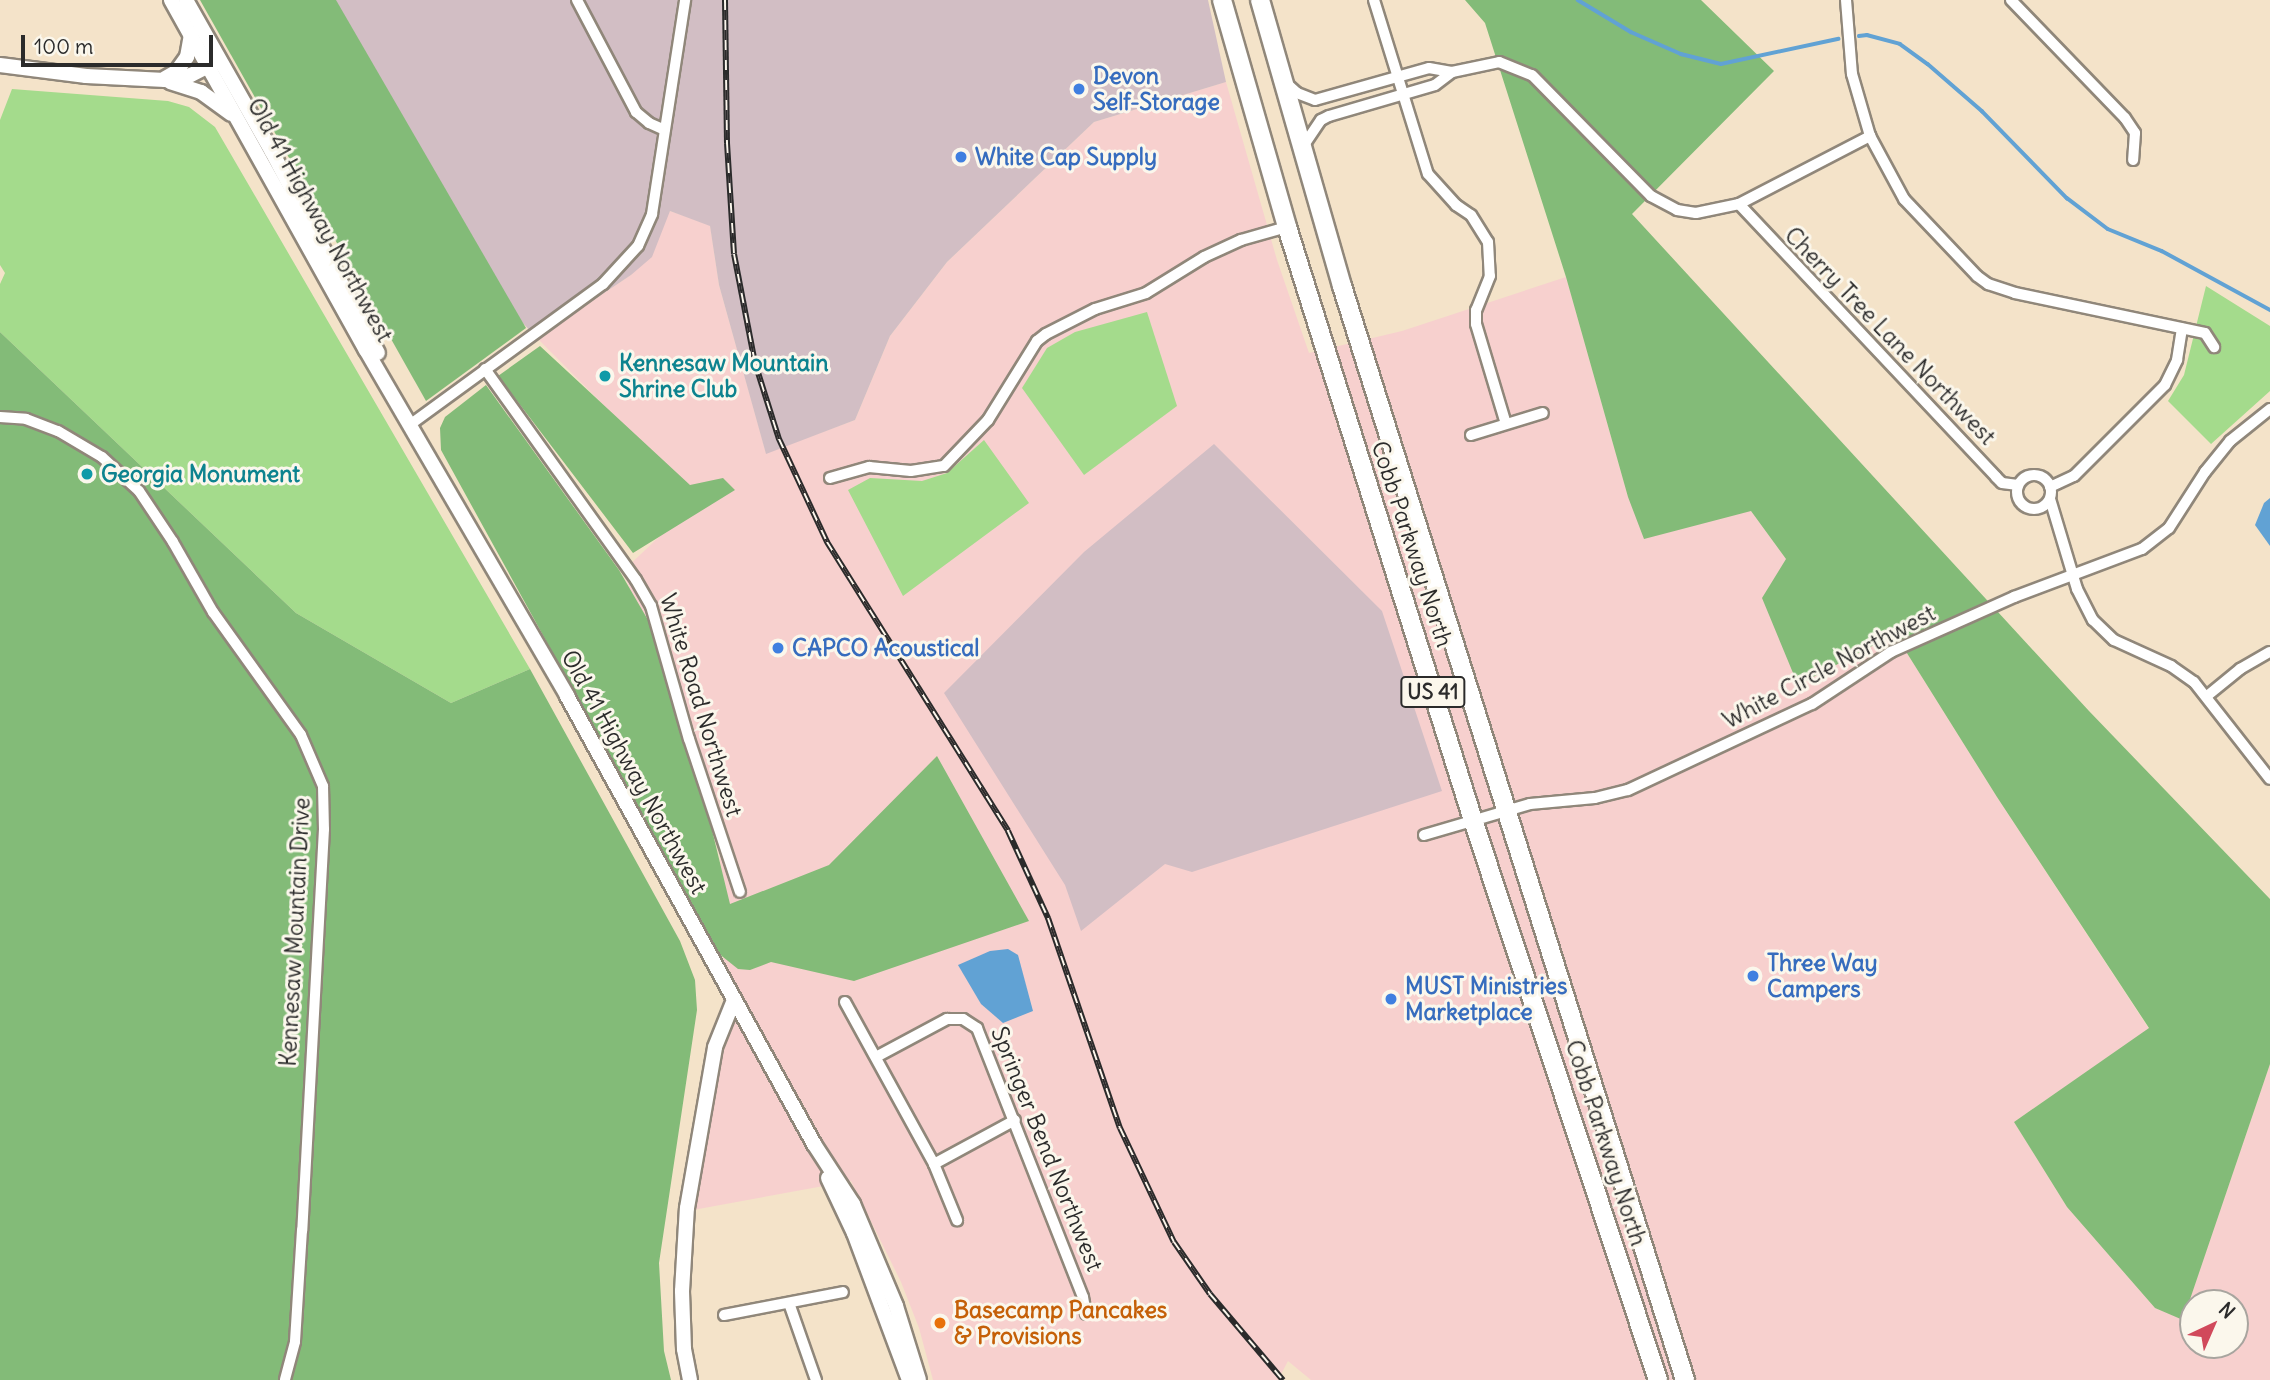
<!DOCTYPE html>
<style>
body{margin:0}
#map{position:relative;width:2270px;height:1380px;overflow:hidden;background:#f4e3c9;font-family:Delius,sans-serif}
div>[style]{position:absolute}
[style*='--x']{left:calc(var(--x)*1px);top:calc(var(--y)*1px);width:calc(var(--w)*1px);rotate:calc(var(--a)*1deg)}
.built>*{inset:0;background:#f7d0ce}
.industrial>*{inset:0;background:#d2bec4}
.green>*{inset:0;background:#a4db8c}
.forest>*{inset:0;background:#83bb78}
.water>*{inset:0;background:#61a2d4}
.stream>*{height:3.5px;margin:-1.75px;padding:0 1.75px;transform-origin:1.75px;border-radius:1.75px;background:#61a2d4}
.roads{filter:drop-shadow(2px 0 #90877a) drop-shadow(-2px 0 #90877a) drop-shadow(0 2px #90877a) drop-shadow(0 -2px #90877a)}
.minor>*{height:10px;margin:-5px;padding:0 5px;transform-origin:5px;border-radius:5px;background:#fff}
.minor>.ring{margin:-5px;padding:0;box-sizing:content-box;background:none;border:10px solid #fff;border-radius:50%}
.tertiary>*{height:14px;margin:-7px;padding:0 7px;transform-origin:7px;border-radius:7px;background:#fff}
.primary>*{height:18px;margin:-9px;padding:0 9px;transform-origin:9px;border-radius:9px;background:#fff}
.rail>*{height:6px;margin-top:-3px;transform-origin:0;background:repeating-linear-gradient(90deg,#fbf7ec 0 10px,#2b2b2b 0 20px);box-sizing:border-box;border-block:2px solid #2b2b2b}
.dots>*{width:19px;height:19px;translate:-50% -50%;box-sizing:border-box;border:4px solid #fbf7ec;border-radius:50%}
span{translate:-50% -50%;white-space:nowrap;text-align:center;line-height:1.15;-webkit-text-stroke:6px #fbf7ec;paint-order:stroke}
.shield-label span{padding:2px 5px;background:#fbf7ec;border:2px solid;border-radius:5px;-webkit-text-stroke-width:0}
.shield-label{font-size:21px;color:#2b2b2b;font-weight:700}
.shop-label{font-size:23px;color:#366cbe;font-weight:700}
.left{translate:0 -50%;text-align:left}
.street-label{font-size:23px;color:#2b2b2b}
.culture-label{font-size:23px;color:#0d838f;font-weight:700}
.food-label{font-size:23px;color:#c56008;font-weight:700}
.north{position:absolute;left:2179px;top:1289px;width:70px;height:70px;box-sizing:border-box;background:#fbf7ec;border:2px solid #a8a59f;border-radius:50%;rotate:44deg;font-size:19px;font-weight:700;line-height:28px;text-align:center;color:#2b2b2b}
.north::after{content:'';display:block;margin:auto;width:24px;height:32px;background:#d1495b;clip-path:polygon(50% 0,100% 100%,50% 72%,0 100%)}
.scale{position:absolute;left:21px;top:35px;width:192px;height:32px;box-sizing:border-box;border:4px solid #2b2b2b;border-top:0;padding-left:9px;font-size:21px;line-height:24px;white-space:nowrap;color:#2b2b2b;-webkit-text-stroke:5px #fbf7ec;paint-order:stroke}
</style>
<div id="map">
<div class="built">
<div style="clip-path:polygon(evenodd,1226px 82px,1277px 260px,1309px 353px,1402px 331px,1566px 277px,1628px 497px,1751px 511px,1786px 559px,1895px 634px,1997px 797px,2149px 1029px,2014px 1122px,2067px 1207px,2155px 1308px,2183px 1319px,2270px 1064px,2270px 1380px,1311px 1380px,1288px 1361px,1278px 1380px,933px 1380px,919px 1328px,901px 1282px,851px 1181px,693px 1210px,702px 1138px,725px 1003px,719px 826px,623px 571px,698px 500px,537px 338px,631px 275px,670px 211px,710px 225px,719px 285px,766px 453px,855px 420px,890px 336px,947px 262px,1094px 122px,1226px 82px,2193px 1303px,2235px 1303px,2235px 1345px,2193px 1345px,2193px 1303px)"></div>
</div>
<div class="industrial">
<div style="clip-path:polygon(330px 0,1208px 0,1226px 82px,1094px 122px,947px 262px,890px 336px,855px 420px,766px 454px,719px 285px,710px 226px,670px 211px,652px 257px,631px 275px,537px 338px,496px 295px)"></div>
<div style="clip-path:polygon(1214px 444px,1382px 611px,1442px 791px,1192px 872px,1165px 864px,1081px 931px,1065px 885px,944px 693px,1084px 552px)"></div>
</div>
<div class="green">
<div style="clip-path:polygon(12px 89px,168px 101px,189px 107px,215px 127px,530px 669px,451px 703px,296px 613px,0 332px,0 284px,5px 273px,0 265px,0 120px)"></div>
<div style="clip-path:polygon(2206px 286px,2270px 326px,2270px 391px,2211px 444px,2168px 401px,2184px 375px)"></div>
<div style="clip-path:polygon(1147px 312px,1177px 406px,1084px 475px,1022px 388px,1047px 348px,1075px 332px)"></div>
<div style="clip-path:polygon(984px 440px,1029px 503px,903px 596px,848px 490px,870px 478px,922px 481px,947px 473px)"></div>
</div>
<div class="forest">
<div style="clip-path:polygon(200px 0,336px 0,526px 328px,426px 401px)"></div>
<div style="clip-path:polygon(1465px 0,1701px 0,1774px 71px,1632px 214px,2089px 711px,2270px 899px,2270px 1064px,2183px 1320px,2155px 1308px,2067px 1207px,2014px 1122px,2149px 1028px,1997px 797px,1895px 634px,1798px 685px,1762px 598px,1786px 559px,1751px 511px,1644px 539px,1628px 497px,1566px 277px,1485px 23px)"></div>
<div style="clip-path:polygon(0 332px,296px 613px,451px 703px,530px 669px,680px 941px,695px 980px,697px 1010px,659px 1263px,664px 1351px,671px 1380px,0 1380px)"></div>
<div style="clip-path:polygon(540px 346px,690px 485px,723px 478px,735px 490px,633px 553px,498px 376px)"></div>
<div style="clip-path:polygon(486px 385px,619px 570px,648px 620px,712px 830px,730px 904px,829px 865px,937px 756px,1029px 921px,854px 981px,771px 962px,750px 970px,738px 969px,718px 953px,441px 450px,440px 428px,445px 417px)"></div>
</div>
<div class="water">
<div style="clip-path:polygon(2270px 498px,2270px 546px,2255px 525px,2264px 503px)"></div>
<div style="clip-path:polygon(1008px 949px,1018px 955px,1033px 1011px,1003px 1023px,981px 1004px,958px 965px,990px 951px)"></div>
</div>
<div class="stream">
<div style="--x:1578;--y:0;--w:62;--a:31.1"></div>
<div style="--x:1631;--y:32;--w:55;--a:23.7"></div>
<div style="--x:1681;--y:54;--w:41;--a:14"></div>
<div style="--x:1721;--y:64;--w:120;--a:-12.1"></div>
<div style="--x:1859;--y:36;--w:8;--a:-7"></div>
<div style="--x:1867;--y:35;--w:34;--a:15"></div>
<div style="--x:1900;--y:44;--w:34;--a:36"></div>
<div style="--x:1928;--y:64;--w:72;--a:41"></div>
<div style="--x:1982;--y:111;--w:122;--a:45.7"></div>
<div style="--x:2067;--y:198;--w:51;--a:37.1"></div>
<div style="--x:2108;--y:229;--w:58;--a:22.2"></div>
<div style="--x:2162;--y:251;--w:123;--a:28.6"></div>
</div>
<div class="roads">
<div class="minor">
<div style="--x:577;--y:0;--w:127;--a:62.2"></div>
<div style="--x:636;--y:112;--w:17;--a:40"></div>
<div style="--x:649;--y:123;--w:17;--a:24"></div>
<div style="--x:1374;--y:0;--w:182;--a:72.8"></div>
<div style="--x:1428;--y:174;--w:42;--a:47.9"></div>
<div style="--x:1456;--y:205;--w:18;--a:34"></div>
<div style="--x:1471;--y:215;--w:32;--a:58"></div>
<div style="--x:1488;--y:242;--w:34;--a:87"></div>
<div style="--x:1490;--y:276;--w:37;--a:112"></div>
<div style="--x:1476;--y:310;--w:14;--a:90"></div>
<div style="--x:1476;--y:324;--w:104;--a:73.3"></div>
<div style="--x:1846;--y:0;--w:74;--a:85.4"></div>
<div style="--x:1852;--y:74;--w:65;--a:73.8"></div>
<div style="--x:1870;--y:136;--w:72;--a:61.6"></div>
<div style="--x:1904;--y:199;--w:106;--a:46.5"></div>
<div style="--x:1977;--y:276;--w:14;--a:36"></div>
<div style="--x:1988;--y:284;--w:28;--a:18"></div>
<div style="--x:2015;--y:293;--w:194;--a:11.9"></div>
<div style="--x:2205;--y:333;--w:17;--a:57"></div>
<div style="--x:2011;--y:0;--w:164;--a:46"></div>
<div style="--x:2125;--y:118;--w:18;--a:56"></div>
<div style="--x:2135;--y:133;--w:27;--a:94"></div>
<div style="--x:1286;--y:83;--w:15;--a:42"></div>
<div style="--x:1297;--y:93;--w:19;--a:21"></div>
<div style="--x:1315;--y:100;--w:118;--a:-15.7"></div>
<div style="--x:1429;--y:68;--w:23;--a:10"></div>
<div style="--x:1302;--y:148;--w:34;--a:-56"></div>
<div style="--x:1321;--y:120;--w:9;--a:-27"></div>
<div style="--x:1329;--y:116;--w:110;--a:-16.3"></div>
<div style="--x:1435;--y:85;--w:21;--a:-37"></div>
<div style="--x:1452;--y:72;--w:48;--a:-12"></div>
<div style="--x:1499;--y:62;--w:35;--a:22"></div>
<div style="--x:1532;--y:75;--w:170;--a:45.5"></div>
<div style="--x:1651;--y:196;--w:30;--a:28"></div>
<div style="--x:1677;--y:210;--w:19;--a:9"></div>
<div style="--x:1696;--y:213;--w:44;--a:-11.8"></div>
<div style="--x:1739;--y:204;--w:148;--a:-27.4"></div>
<div style="--x:1739;--y:204;--w:375;--a:46.7"></div>
<div style="--x:1996;--y:477;--w:8;--a:45"></div>
<div style="--x:2002;--y:483;--w:16;--a:7"></div>
<div style="--x:485;--y:369;--w:259;--a:54.4"></div>
<div style="--x:636;--y:580;--w:30;--a:60"></div>
<div style="--x:651;--y:606;--w:138;--a:74.1"></div>
<div style="--x:689;--y:739;--w:161;--a:71.6"></div>
<div style="--x:0;--y:417;--w:26;--a:4"></div>
<div style="--x:26;--y:419;--w:34;--a:21"></div>
<div style="--x:58;--y:431;--w:51;--a:30.6"></div>
<div style="--x:102;--y:457;--w:50;--a:42.6"></div>
<div style="--x:139;--y:491;--w:61;--a:56.3"></div>
<div style="--x:173;--y:542;--w:81;--a:60.3"></div>
<div style="--x:213;--y:612;--w:151;--a:54.4"></div>
<div style="--x:301;--y:735;--w:56;--a:66.7"></div>
<div style="--x:323;--y:786;--w:43;--a:88.7"></div>
<div style="--x:324;--y:829;--w:402;--a:93.1"></div>
<div style="--x:302;--y:1230;--w:112;--a:93.6"></div>
<div style="--x:295;--y:1342;--w:39;--a:105"></div>
<div style="--x:411;--y:424;--w:238;--a:-36.1"></div>
<div style="--x:603;--y:284;--w:52;--a:-47.4"></div>
<div style="--x:638;--y:246;--w:35;--a:-66"></div>
<div style="--x:652;--y:214;--w:217;--a:-81.2"></div>
<div style="--x:1471;--y:435;--w:75;--a:-17"></div>
<div class="ring" style="left:2017px;top:475px;width:24px;height:24px"></div>
<div style="--x:830;--y:478;--w:41;--a:-15.8"></div>
<div style="--x:869;--y:467;--w:42;--a:5.4"></div>
<div style="--x:911;--y:471;--w:33;--a:-9"></div>
<div style="--x:944;--y:466;--w:64;--a:-46.3"></div>
<div style="--x:988;--y:420;--w:93;--a:-58.2"></div>
<div style="--x:1037;--y:341;--w:11;--a:-38"></div>
<div style="--x:1046;--y:334;--w:55;--a:-27"></div>
<div style="--x:1095;--y:309;--w:53;--a:-17.4"></div>
<div style="--x:1146;--y:293;--w:68;--a:-31.8"></div>
<div style="--x:1204;--y:257;--w:41;--a:-24.7"></div>
<div style="--x:1241;--y:240;--w:48;--a:-15.8"></div>
<div style="--x:2050;--y:487;--w:26;--a:-25"></div>
<div style="--x:2074;--y:476;--w:129;--a:-45"></div>
<div style="--x:2165;--y:385;--w:28;--a:-64"></div>
<div style="--x:2177;--y:360;--w:32;--a:-81"></div>
<div style="--x:2050;--y:499;--w:94;--a:73.3"></div>
<div style="--x:2077;--y:589;--w:35;--a:63"></div>
<div style="--x:2093;--y:620;--w:29;--a:44"></div>
<div style="--x:2114;--y:640;--w:63;--a:24.5"></div>
<div style="--x:2171;--y:666;--w:28;--a:35"></div>
<div style="--x:2194;--y:682;--w:123;--a:51.9"></div>
<div style="--x:2207;--y:696;--w:43;--a:-39.3"></div>
<div style="--x:2240;--y:669;--w:34;--a:-30"></div>
<div style="--x:1424;--y:835;--w:110;--a:-16.3"></div>
<div style="--x:1530;--y:804;--w:65;--a:-5.3"></div>
<div style="--x:1595;--y:798;--w:34;--a:-14"></div>
<div style="--x:1628;--y:790;--w:203;--a:-25.1"></div>
<div style="--x:1812;--y:704;--w:95;--a:-33.4"></div>
<div style="--x:1891;--y:652;--w:135;--a:-24.1"></div>
<div style="--x:2014;--y:597;--w:137;--a:-20.6"></div>
<div style="--x:2142;--y:549;--w:34;--a:-38"></div>
<div style="--x:2169;--y:528;--w:67;--a:-57.3"></div>
<div style="--x:2205;--y:472;--w:40;--a:-51"></div>
<div style="--x:2230;--y:441;--w:51;--a:-38.7"></div>
<div style="--x:845;--y:1002;--w:185;--a:61.2"></div>
<div style="--x:934;--y:1164;--w:61;--a:67.7"></div>
<div style="--x:876;--y:1057;--w:81;--a:-28.2"></div>
<div style="--x:947;--y:1019;--w:16;--a:0"></div>
<div style="--x:963;--y:1019;--w:17;--a:33"></div>
<div style="--x:977;--y:1028;--w:289;--a:68.5"></div>
<div style="--x:1083;--y:1297;--w:17;--a:80"></div>
<div style="--x:934;--y:1164;--w:92;--a:-28.5"></div>
<div style="--x:789;--y:1303;--w:82;--a:70.7"></div>
<div style="--x:724;--y:1315;--w:121;--a:-10.9"></div>
</div>
<div class="tertiary">
<div style="--x:171;--y:0;--w:401;--a:60.9"></div>
<div style="--x:366;--y:350;--w:400;--a:59.8"></div>
<div style="--x:567;--y:696;--w:512;--a:61.13"></div>
<div style="--x:814;--y:1144;--w:72;--a:57"></div>
<div style="--x:853;--y:1204;--w:111;--a:67.1"></div>
<div style="--x:896;--y:1306;--w:77;--a:72.7"></div>
<div style="--x:186;--y:0;--w:175;--a:60.5"></div>
<div style="--x:272;--y:152;--w:227;--a:62.2"></div>
<div style="--x:0;--y:65;--w:87;--a:7.3"></div>
<div style="--x:86;--y:76;--w:79;--a:2.9"></div>
<div style="--x:165;--y:80;--w:26;--a:-11"></div>
<div style="--x:191;--y:75;--w:29;--a:-27"></div>
<div style="--x:165;--y:78;--w:13;--a:-29"></div>
<div style="--x:176;--y:72;--w:19;--a:-54"></div>
<div style="--x:187;--y:57;--w:23;--a:-80"></div>
<div style="--x:170;--y:82;--w:33;--a:18"></div>
<div style="--x:201;--y:92;--w:37;--a:36"></div>
<div style="--x:828;--y:1178;--w:61;--a:64.7"></div>
<div style="--x:854;--y:1233;--w:157;--a:69.5"></div>
<div style="--x:690;--y:1380;--w:32;--a:-101"></div>
<div style="--x:684;--y:1349;--w:58;--a:-92"></div>
<div style="--x:682;--y:1291;--w:83;--a:-86.6"></div>
<div style="--x:687;--y:1208;--w:163;--a:-80.1"></div>
<div style="--x:715;--y:1047;--w:51;--a:-68"></div>
</div>
<div class="primary">
<div style="--x:1222;--y:0;--w:236;--a:74"></div>
<div style="--x:1287;--y:227;--w:621;--a:72.59"></div>
<div style="--x:1473;--y:820;--w:590;--a:71.72"></div>
<div style="--x:1260;--y:0;--w:298;--a:74"></div>
<div style="--x:1342;--y:286;--w:1147;--a:72.59"></div>
</div>
</div>
<div class="rail">
<div style="--x:725;--y:0;--w:143;--a:89.2"></div>
<div style="--x:727;--y:143;--w:111;--a:86.4"></div>
<div style="--x:734;--y:254;--w:111;--a:79.1"></div>
<div style="--x:755;--y:363;--w:80;--a:72.5"></div>
<div style="--x:779;--y:439;--w:114;--a:65"></div>
<div style="--x:827;--y:542;--w:341;--a:57.9"></div>
<div style="--x:1008;--y:831;--w:96;--a:65.3"></div>
<div style="--x:1048;--y:918;--w:222;--a:71.1"></div>
<div style="--x:1120;--y:1128;--w:126;--a:64.7"></div>
<div style="--x:1174;--y:1242;--w:63;--a:55.3"></div>
<div style="--x:1210;--y:1294;--w:113;--a:49.7"></div>
</div>
<div class="dots">
<div style="left:1079px;top:89px;background:#3f7fe0"></div>
<div style="left:961px;top:157px;background:#3f7fe0"></div>
<div style="left:605px;top:376px;background:#0f9aa8"></div>
<div style="left:87px;top:474px;background:#0f9aa8"></div>
<div style="left:778px;top:648px;background:#3f7fe0"></div>
<div style="left:1753px;top:976px;background:#3f7fe0"></div>
<div style="left:1391px;top:999px;background:#3f7fe0"></div>
<div style="left:940px;top:1323px;background:#e8710a"></div>
</div>
<div class="shield-label">
<span style="left:1433px;top:692px">US 41</span>
</div>
<div class="shop-label">
<span class="left" style="left:1093px;top:89px">Devon<br>Self-Storage</span>
<span class="left" style="left:975px;top:157px">White Cap Supply</span>
<span class="left" style="left:792px;top:648px">CAPCO Acoustical</span>
<span class="left" style="left:1767px;top:976px">Three Way<br>Campers</span>
<span class="left" style="left:1405px;top:999px">MUST Ministries<br>Marketplace</span>
</div>
<div class="street-label">
<span style="left:320px;top:220px;rotate:61deg">Old 41 Highway Northwest</span>
<span style="left:1890px;top:336px;rotate:46deg">Cherry Tree Lane Northwest</span>
<span style="left:1412px;top:544px;rotate:72deg">Cobb Parkway North</span>
<span style="left:1829px;top:667px;rotate:-28deg">White Circle Northwest</span>
<span style="left:701px;top:705px;rotate:73deg">White Road Northwest</span>
<span style="left:634px;top:772px;rotate:61deg">Old 41 Highway Northwest</span>
<span style="left:295px;top:932px;rotate:-87deg">Kennesaw Mountain Drive</span>
<span style="left:1606px;top:1143px;rotate:72deg">Cobb Parkway North</span>
<span style="left:1047px;top:1149px;rotate:68deg">Springer Bend Northwest</span>
</div>
<div class="culture-label">
<span class="left" style="left:619px;top:376px">Kennesaw Mountain<br>Shrine Club</span>
<span class="left" style="left:101px;top:474px">Georgia Monument</span>
</div>
<div class="food-label">
<span class="left" style="left:954px;top:1323px">Basecamp Pancakes<br>&amp; Provisions</span>
</div>
<div class="north">N</div>
<div class="scale">100 m</div>
</div>
